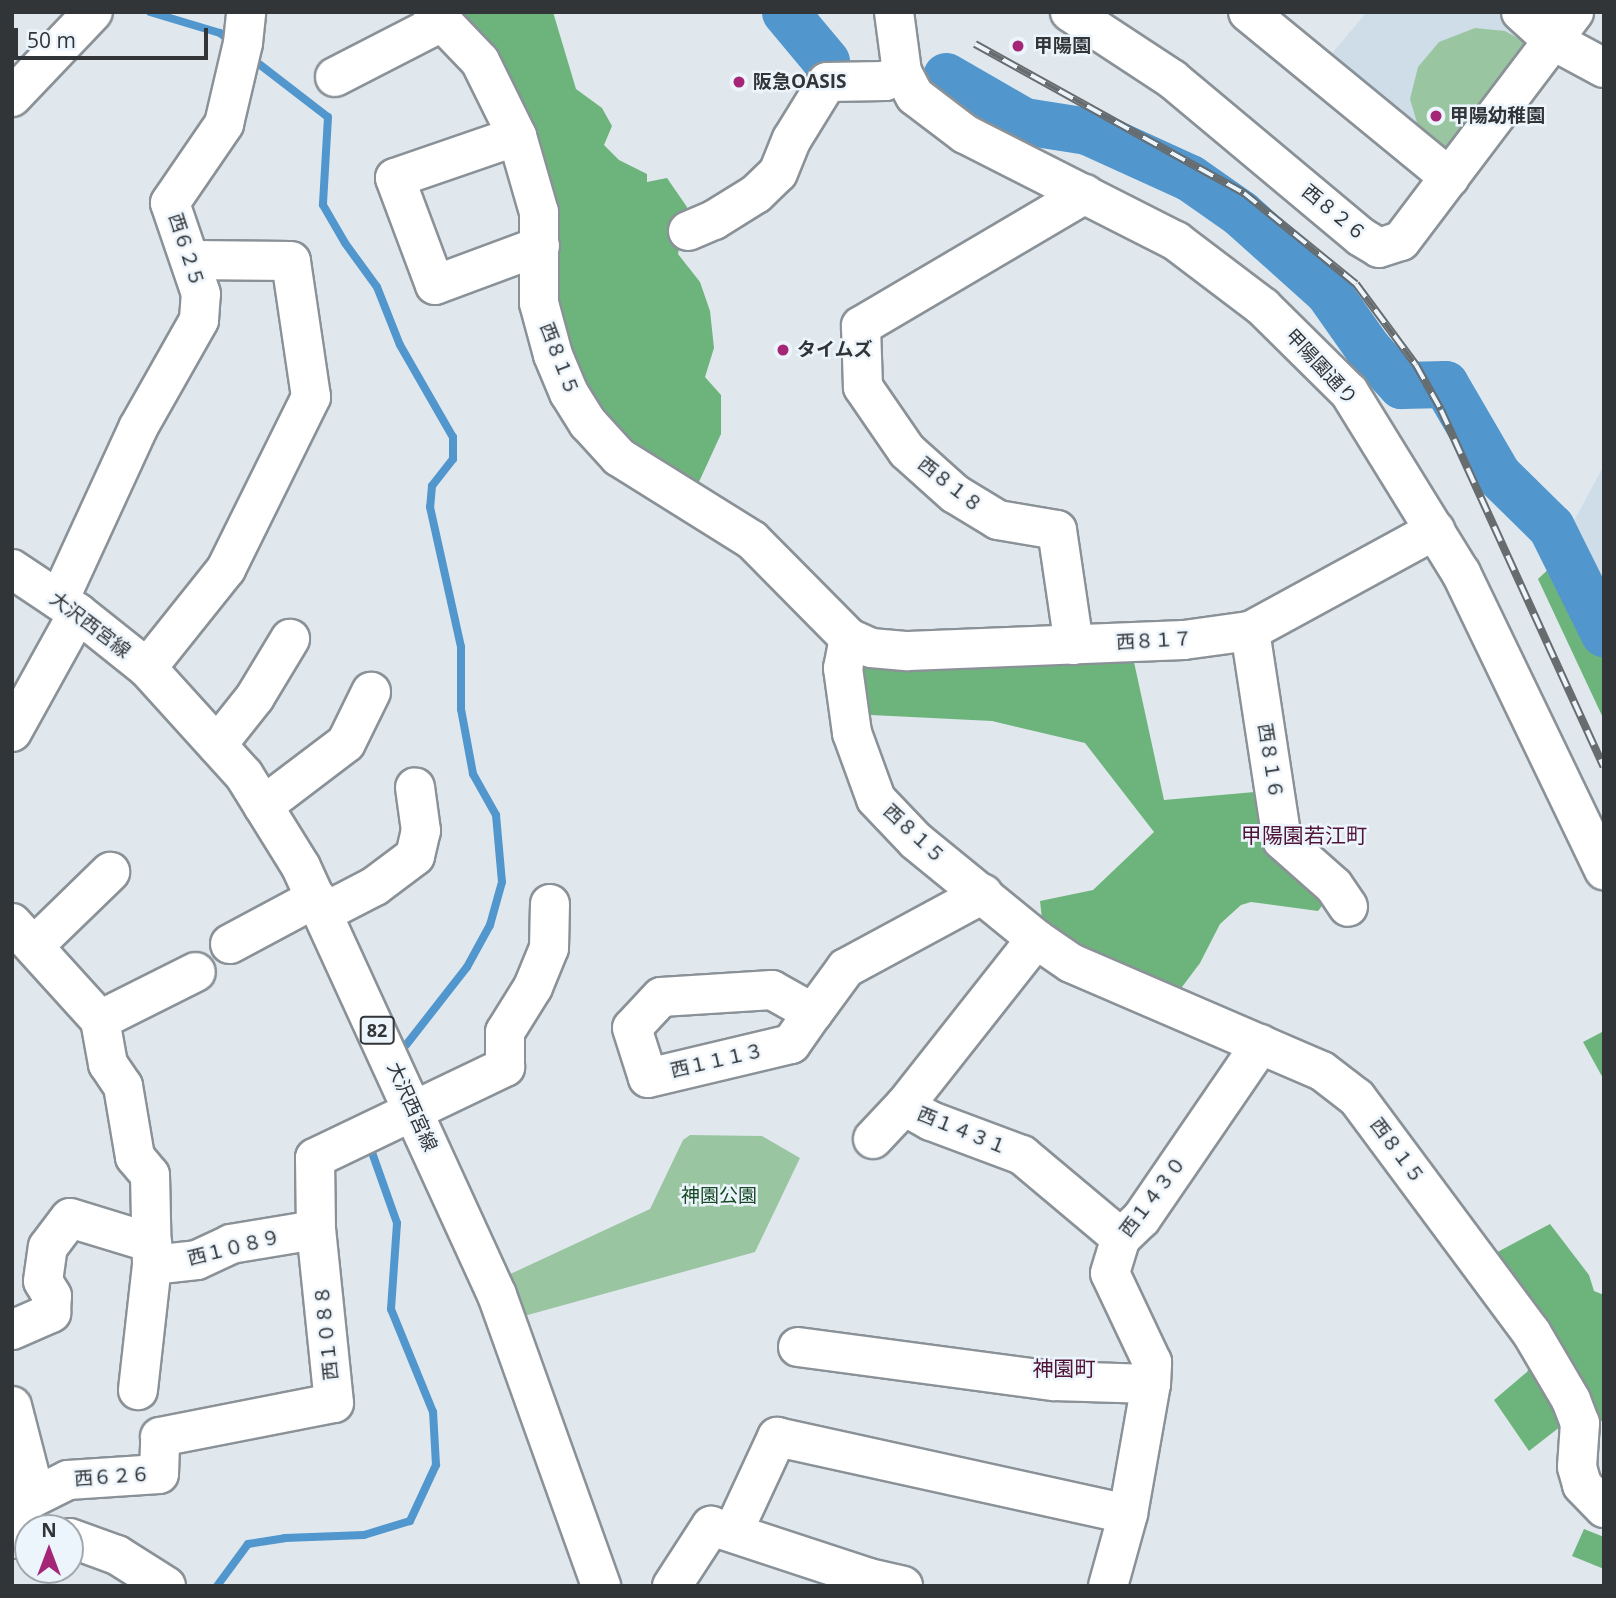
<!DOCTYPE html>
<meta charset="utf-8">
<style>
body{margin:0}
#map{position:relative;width:1616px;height:1598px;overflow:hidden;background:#e0e8ee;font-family:"Open Sans","Noto Sans JP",sans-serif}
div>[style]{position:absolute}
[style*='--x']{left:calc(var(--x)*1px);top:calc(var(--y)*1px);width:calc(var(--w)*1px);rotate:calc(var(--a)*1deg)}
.built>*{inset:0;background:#cfdde8}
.green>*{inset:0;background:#99c6a1}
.forest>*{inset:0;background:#6db47c}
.stream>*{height:8px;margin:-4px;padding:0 4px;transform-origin:4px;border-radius:4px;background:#5196cd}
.river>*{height:47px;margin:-23.5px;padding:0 23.5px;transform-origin:23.5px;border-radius:23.5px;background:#5196cd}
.roads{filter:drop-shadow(2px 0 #8a9298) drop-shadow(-2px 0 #8a9298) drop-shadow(0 2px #8a9298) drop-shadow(0 -2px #8a9298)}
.minor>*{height:38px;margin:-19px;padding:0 19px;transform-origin:19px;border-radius:19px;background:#fff}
.major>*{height:38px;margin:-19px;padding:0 19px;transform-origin:19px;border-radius:19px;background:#fff}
.rail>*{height:8px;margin-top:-4px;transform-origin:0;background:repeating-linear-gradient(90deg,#edf5fc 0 16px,#676c6f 0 32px);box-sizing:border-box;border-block:2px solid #676c6f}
.dots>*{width:19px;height:19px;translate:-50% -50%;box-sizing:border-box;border:4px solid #edf5fc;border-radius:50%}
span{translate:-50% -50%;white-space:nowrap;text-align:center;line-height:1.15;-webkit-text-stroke:5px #edf5fc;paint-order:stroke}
.shield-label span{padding:2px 5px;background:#edf5fc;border:2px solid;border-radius:5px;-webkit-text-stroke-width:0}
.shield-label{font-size:18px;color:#323537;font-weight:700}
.poi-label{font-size:19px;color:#323537;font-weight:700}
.left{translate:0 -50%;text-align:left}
.street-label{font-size:19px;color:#323537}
.park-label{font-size:19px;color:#174a25}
.neighbourhood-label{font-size:21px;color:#511439}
.frame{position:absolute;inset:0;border:14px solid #323537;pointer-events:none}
.north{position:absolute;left:14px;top:1514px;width:70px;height:70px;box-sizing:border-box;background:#edf5fc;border:2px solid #a2a8ad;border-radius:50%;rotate:0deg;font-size:19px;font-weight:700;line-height:28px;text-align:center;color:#323537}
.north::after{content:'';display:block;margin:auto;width:24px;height:32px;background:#a52677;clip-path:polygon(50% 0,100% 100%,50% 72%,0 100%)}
.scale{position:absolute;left:14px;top:28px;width:194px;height:32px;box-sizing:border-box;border:4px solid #323537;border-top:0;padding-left:9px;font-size:21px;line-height:24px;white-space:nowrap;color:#323537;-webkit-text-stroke:5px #edf5fc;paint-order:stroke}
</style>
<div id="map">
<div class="built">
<div style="clip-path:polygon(1367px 12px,1512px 12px,1543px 41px,1449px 168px,1322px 65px)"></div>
<div style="clip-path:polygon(1604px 465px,1604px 602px,1570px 528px)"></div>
</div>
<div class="green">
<div style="clip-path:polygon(1475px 28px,1505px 31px,1532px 46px,1447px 159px,1420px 133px,1410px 99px,1418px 67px,1439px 42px)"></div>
<div style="clip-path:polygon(690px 1135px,762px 1136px,800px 1158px,755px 1252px,506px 1321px,491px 1283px,650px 1209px,683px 1140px)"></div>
</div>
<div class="forest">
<div style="clip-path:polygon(457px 12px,553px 12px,576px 89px,602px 108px,612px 126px,604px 145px,619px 160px,647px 174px,647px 182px,667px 178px,687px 207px,678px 254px,700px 282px,710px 311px,714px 348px,705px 377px,721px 395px,721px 434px,698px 484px,647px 460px,597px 406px,557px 327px,533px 127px,497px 51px)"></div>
<div style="clip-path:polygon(1550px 506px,1562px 513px,1604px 604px,1604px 720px,1538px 579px,1555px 563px,1545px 536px,1519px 525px,1524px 514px)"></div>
<div style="clip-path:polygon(871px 662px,1134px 662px,1164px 800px,1266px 791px,1329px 897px,1318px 911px,1251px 902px,1241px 905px,1220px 924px,1200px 963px,1179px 991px,1082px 957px,1043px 928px,1040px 901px,1093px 890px,1154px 832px,1085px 743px,992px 721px,871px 715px,861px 689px,863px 671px)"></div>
<div style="clip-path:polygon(1604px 1031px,1604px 1080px,1583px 1042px)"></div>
<div style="clip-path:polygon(1550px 1224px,1589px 1275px,1594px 1291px,1604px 1295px,1604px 1421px,1565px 1423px,1529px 1451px,1494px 1400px,1527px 1372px,1549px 1331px,1490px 1256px)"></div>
<div style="clip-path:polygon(1584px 1529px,1604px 1537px,1604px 1569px,1572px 1556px)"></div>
</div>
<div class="stream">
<div style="--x:150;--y:12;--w:73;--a:16.7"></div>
<div style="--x:220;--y:33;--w:15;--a:37"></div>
<div style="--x:250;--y:57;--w:98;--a:37.6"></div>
<div style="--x:328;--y:117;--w:88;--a:93.3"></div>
<div style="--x:323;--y:205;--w:44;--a:59.9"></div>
<div style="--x:345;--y:243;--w:54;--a:54"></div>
<div style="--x:377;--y:287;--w:62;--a:68.4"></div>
<div style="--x:400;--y:345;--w:106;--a:60.1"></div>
<div style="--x:453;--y:437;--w:22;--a:90"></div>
<div style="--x:453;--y:459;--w:34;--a:128"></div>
<div style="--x:432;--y:486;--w:21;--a:95"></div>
<div style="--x:430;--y:507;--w:143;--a:77.5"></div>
<div style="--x:461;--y:647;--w:62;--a:90"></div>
<div style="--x:461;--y:709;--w:66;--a:79.5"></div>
<div style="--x:473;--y:774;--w:47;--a:60.7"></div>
<div style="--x:496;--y:815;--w:67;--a:84.9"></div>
<div style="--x:502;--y:882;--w:45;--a:105.6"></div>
<div style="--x:490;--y:925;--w:48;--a:118.7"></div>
<div style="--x:467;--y:967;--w:99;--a:128"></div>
<div style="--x:217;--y:1586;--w:52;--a:-53.6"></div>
<div style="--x:248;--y:1544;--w:37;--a:-9"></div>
<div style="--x:285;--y:1538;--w:79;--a:-2.2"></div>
<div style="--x:364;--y:1535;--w:48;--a:-16.9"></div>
<div style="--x:410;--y:1521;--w:62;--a:-65.1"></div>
<div style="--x:436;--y:1465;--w:53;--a:-93.2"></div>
<div style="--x:433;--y:1412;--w:111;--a:-112.2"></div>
<div style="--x:391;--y:1309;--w:86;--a:-86"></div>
<div style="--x:397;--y:1223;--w:84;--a:-109.5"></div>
</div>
<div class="river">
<div style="--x:785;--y:12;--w:64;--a:50.1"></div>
<div style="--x:946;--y:76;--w:90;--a:30"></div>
<div style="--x:1024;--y:121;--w:64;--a:9"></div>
<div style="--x:1087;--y:131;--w:113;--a:24.5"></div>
<div style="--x:1190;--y:178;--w:61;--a:35"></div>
<div style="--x:1240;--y:213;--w:118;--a:41.9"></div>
<div style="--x:1328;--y:292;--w:70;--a:54.9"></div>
<div style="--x:1368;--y:349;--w:49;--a:47.5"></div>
<div style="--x:1401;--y:385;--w:44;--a:-1.3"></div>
<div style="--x:1445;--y:384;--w:105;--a:59.8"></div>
<div style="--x:1498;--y:475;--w:74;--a:44.5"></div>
<div style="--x:1551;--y:527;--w:119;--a:63.6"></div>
</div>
<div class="roads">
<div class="minor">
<div style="--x:433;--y:12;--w:68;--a:46.2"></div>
<div style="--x:480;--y:61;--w:84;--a:63.7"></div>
<div style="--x:517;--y:136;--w:79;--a:73.9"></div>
<div style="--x:539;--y:212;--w:91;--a:90"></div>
<div style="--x:539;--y:303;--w:54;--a:74.9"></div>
<div style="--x:553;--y:355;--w:41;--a:67.2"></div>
<div style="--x:569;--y:393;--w:36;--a:58"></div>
<div style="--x:588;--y:423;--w:46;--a:47.6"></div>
<div style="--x:619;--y:457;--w:157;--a:32"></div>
<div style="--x:752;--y:540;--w:138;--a:45.3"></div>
<div style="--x:849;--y:638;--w:31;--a:101"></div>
<div style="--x:843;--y:668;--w:66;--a:82.1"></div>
<div style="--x:852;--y:733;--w:70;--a:70"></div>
<div style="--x:876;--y:799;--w:58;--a:46.4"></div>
<div style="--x:916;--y:841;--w:155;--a:39.2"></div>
<div style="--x:1036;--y:939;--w:42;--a:34.4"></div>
<div style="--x:1071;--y:963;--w:273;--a:23.3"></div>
<div style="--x:1322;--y:1071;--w:44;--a:37.6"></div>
<div style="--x:1357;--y:1098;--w:292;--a:53.4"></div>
<div style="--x:1531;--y:1332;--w:79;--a:59.5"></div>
<div style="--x:1571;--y:1400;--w:25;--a:69"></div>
<div style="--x:1580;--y:1423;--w:44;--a:93.9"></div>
<div style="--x:1577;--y:1467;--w:19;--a:74"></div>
<div style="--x:1582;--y:1485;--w:32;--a:46"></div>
<div style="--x:894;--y:12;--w:61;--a:82.4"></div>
<div style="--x:902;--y:72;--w:27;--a:62"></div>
<div style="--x:915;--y:96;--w:63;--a:37.2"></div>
<div style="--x:965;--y:134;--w:237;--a:26.9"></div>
<div style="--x:1176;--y:241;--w:109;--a:37.2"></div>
<div style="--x:1263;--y:307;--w:121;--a:44.7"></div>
<div style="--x:1349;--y:392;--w:213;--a:58.3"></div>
<div style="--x:1461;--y:573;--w:330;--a:64.3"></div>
<div style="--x:1070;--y:12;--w:122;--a:33.3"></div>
<div style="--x:1172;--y:79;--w:246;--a:39.9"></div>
<div style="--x:1361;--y:237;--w:21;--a:31"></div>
<div style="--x:1379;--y:248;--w:23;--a:-18"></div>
<div style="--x:1401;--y:241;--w:287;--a:-52.9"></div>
<div style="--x:1248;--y:12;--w:261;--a:39.4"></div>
<div style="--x:1521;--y:12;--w:42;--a:42.1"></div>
<div style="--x:1552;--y:40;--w:59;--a:28.3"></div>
<div style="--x:335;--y:77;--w:120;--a:-27.2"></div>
<div style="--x:12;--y:97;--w:117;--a:-46.4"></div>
<div style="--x:517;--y:136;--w:129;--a:161"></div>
<div style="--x:395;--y:178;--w:114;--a:69.5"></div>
<div style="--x:435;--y:285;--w:112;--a:-20.4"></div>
<div style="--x:688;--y:231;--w:28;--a:-23"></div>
<div style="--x:714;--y:220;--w:49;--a:-31.8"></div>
<div style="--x:756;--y:194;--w:30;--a:-44"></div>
<div style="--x:778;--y:173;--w:37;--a:-68"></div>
<div style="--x:792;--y:139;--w:67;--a:-58.4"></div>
<div style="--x:827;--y:82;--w:58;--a:-1"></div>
<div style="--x:885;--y:81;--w:19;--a:-28"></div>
<div style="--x:59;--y:600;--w:189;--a:-65.3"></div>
<div style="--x:138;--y:428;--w:124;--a:-60.5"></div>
<div style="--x:199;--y:320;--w:26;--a:-86"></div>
<div style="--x:201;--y:294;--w:96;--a:-108.8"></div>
<div style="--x:170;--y:203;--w:96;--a:-55.6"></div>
<div style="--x:224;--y:124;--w:83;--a:-76.8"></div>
<div style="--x:243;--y:43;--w:31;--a:-84"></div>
<div style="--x:1250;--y:631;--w:211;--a:81.3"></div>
<div style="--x:1282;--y:840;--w:69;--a:41.5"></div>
<div style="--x:1334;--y:886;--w:25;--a:56"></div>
<div style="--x:849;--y:638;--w:24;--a:24"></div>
<div style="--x:871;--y:648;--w:37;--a:5"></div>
<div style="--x:908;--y:651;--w:276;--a:-2.3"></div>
<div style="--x:1184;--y:640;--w:67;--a:-7.8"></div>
<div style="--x:1250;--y:631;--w:211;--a:-28.6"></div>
<div style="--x:1074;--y:645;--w:116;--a:-98.4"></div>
<div style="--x:1057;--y:530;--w:60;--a:-170.4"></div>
<div style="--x:998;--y:520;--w:50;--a:-148.8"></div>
<div style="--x:955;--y:494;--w:64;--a:-138.1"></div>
<div style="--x:907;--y:451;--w:78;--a:-124.5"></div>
<div style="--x:863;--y:387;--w:61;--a:-91.9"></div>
<div style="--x:861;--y:326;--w:260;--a:-30.5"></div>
<div style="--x:147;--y:668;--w:127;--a:-51.4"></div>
<div style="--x:226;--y:569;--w:192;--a:-63.7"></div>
<div style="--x:311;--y:397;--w:137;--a:-98.4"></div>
<div style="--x:291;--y:261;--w:101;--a:-179.4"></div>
<div style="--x:12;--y:732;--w:136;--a:-61"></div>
<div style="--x:217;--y:745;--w:61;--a:-51.6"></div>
<div style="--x:255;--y:697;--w:68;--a:-58.9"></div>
<div style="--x:263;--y:806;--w:104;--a:-37.2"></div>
<div style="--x:346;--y:743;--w:57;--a:-63.9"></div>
<div style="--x:323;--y:913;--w:59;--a:-27.4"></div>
<div style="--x:375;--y:886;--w:50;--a:-36.9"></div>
<div style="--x:415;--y:856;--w:26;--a:-77"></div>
<div style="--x:421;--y:831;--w:44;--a:-97.8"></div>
<div style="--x:12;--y:923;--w:131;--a:47.8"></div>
<div style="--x:100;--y:1020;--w:45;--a:79.7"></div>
<div style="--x:108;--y:1064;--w:27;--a:56"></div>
<div style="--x:123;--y:1086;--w:72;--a:80.4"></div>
<div style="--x:135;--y:1157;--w:23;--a:50"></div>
<div style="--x:150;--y:1175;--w:90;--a:88.7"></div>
<div style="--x:152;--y:1265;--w:126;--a:96.4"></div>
<div style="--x:1036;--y:939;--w:213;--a:128.3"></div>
<div style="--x:904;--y:1106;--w:31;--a:29"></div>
<div style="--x:931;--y:1121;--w:97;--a:20.5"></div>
<div style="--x:1022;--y:1155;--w:129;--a:40"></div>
<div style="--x:230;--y:944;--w:98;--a:-28.1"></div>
<div style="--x:35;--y:945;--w:105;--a:-44.2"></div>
<div style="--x:813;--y:1013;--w:47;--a:-150.7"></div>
<div style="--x:772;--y:990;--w:111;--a:176.4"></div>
<div style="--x:661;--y:997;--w:42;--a:133.1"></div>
<div style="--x:632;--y:1028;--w:52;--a:72.3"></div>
<div style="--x:648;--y:1078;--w:147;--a:-13.4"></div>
<div style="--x:791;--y:1044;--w:38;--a:-55"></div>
<div style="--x:813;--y:1013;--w:56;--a:-53.7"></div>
<div style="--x:846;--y:968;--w:156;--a:-28.4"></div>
<div style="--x:100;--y:1020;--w:107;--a:-26.6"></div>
<div style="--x:873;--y:1139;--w:45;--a:-46.8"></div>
<div style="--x:152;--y:1265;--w:45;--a:-6.3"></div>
<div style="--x:197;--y:1260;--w:38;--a:-25"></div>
<div style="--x:231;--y:1244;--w:86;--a:-9.4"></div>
<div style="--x:12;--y:1330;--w:43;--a:-23.6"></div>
<div style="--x:51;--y:1313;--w:17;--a:-87"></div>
<div style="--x:52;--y:1296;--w:17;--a:-121"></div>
<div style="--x:43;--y:1281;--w:34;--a:-82"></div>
<div style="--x:48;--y:1247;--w:36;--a:-53"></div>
<div style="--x:70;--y:1218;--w:86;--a:17"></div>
<div style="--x:798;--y:1347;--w:258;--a:7.6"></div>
<div style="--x:1054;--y:1381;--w:97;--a:1.8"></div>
<div style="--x:1151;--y:1384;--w:22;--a:-87"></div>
<div style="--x:1152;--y:1362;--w:98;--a:-115.3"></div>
<div style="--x:1110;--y:1273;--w:37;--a:-73"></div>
<div style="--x:1121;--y:1238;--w:28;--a:-44"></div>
<div style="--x:1141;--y:1219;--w:212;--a:-55.6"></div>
<div style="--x:12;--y:1406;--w:92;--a:75.5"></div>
<div style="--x:1128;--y:1514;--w:132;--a:-80"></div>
<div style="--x:733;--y:1532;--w:105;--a:-65.1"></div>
<div style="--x:777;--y:1437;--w:359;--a:12.4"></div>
<div style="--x:1128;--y:1514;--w:75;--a:105.5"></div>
<div style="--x:70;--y:1538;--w:50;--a:19.9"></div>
<div style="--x:117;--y:1555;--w:58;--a:32.3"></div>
<div style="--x:12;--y:1539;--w:40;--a:-69.8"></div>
<div style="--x:26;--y:1501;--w:47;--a:-26.6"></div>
<div style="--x:68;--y:1480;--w:91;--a:-3.8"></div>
<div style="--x:159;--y:1474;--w:37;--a:-88"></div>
<div style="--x:160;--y:1437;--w:177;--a:-11.1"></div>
<div style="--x:334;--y:1403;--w:174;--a:-95.9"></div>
<div style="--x:316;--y:1230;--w:72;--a:-90.8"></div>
<div style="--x:315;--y:1158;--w:211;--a:-25.6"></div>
<div style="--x:505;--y:1067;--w:35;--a:-90"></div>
<div style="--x:505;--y:1032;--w:53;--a:-58.1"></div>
<div style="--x:533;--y:987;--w:42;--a:-67.7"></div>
<div style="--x:549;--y:948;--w:44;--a:-88.7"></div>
<div style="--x:672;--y:1586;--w:72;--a:-57"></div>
<div style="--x:711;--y:1526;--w:166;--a:18.2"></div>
<div style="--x:869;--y:1578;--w:35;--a:13"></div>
</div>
<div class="major">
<div style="--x:12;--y:569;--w:79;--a:33.7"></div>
<div style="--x:78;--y:613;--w:88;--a:38.6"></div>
<div style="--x:147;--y:668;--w:144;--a:47.8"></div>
<div style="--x:244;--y:775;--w:108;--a:58.2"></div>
<div style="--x:301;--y:867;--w:471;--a:65.4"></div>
<div style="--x:497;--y:1295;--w:309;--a:70.3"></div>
</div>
</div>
<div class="rail">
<div style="--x:975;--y:44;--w:308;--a:29"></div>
<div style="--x:1244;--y:193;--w:144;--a:39.1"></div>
<div style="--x:1356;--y:284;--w:101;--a:53.5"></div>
<div style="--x:1416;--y:365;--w:51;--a:60.9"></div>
<div style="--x:1441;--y:410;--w:392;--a:65.5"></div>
</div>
<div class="dots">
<div style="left:1018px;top:46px;background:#a52677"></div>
<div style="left:739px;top:82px;background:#a52677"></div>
<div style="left:1436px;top:116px;background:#a52677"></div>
<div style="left:783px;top:350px;background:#a52677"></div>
</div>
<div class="shield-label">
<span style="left:377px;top:1030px">82</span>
</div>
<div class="poi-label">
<span class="left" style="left:1034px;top:46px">甲陽園</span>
<span class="left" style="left:753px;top:82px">阪急OASIS</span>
<span class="left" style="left:1450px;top:116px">甲陽幼稚園</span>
<span class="left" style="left:797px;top:350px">タイムズ</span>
</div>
<div class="street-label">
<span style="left:1334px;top:213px;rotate:39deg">西８２６</span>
<span style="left:186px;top:250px;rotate:72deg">西６２５</span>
<span style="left:559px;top:359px;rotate:69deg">西８１５</span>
<span style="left:1321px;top:367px;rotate:47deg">甲陽園通り</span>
<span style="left:950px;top:485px;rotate:38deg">西８１８</span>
<span style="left:90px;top:625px;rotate:37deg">大沢西宮線</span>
<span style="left:1154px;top:641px;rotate:-3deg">西８１７</span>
<span style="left:1270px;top:761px;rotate:81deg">西８１６</span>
<span style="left:914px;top:834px;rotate:43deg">西８１５</span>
<span style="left:717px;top:1061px;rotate:-13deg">西１１１３</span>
<span style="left:412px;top:1107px;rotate:66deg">大沢西宮線</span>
<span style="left:962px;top:1131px;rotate:22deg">西１４３１</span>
<span style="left:1397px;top:1151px;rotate:53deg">西８１５</span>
<span style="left:1153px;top:1197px;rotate:-53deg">西１４３０</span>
<span style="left:234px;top:1248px;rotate:-14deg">西１０８９</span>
<span style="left:327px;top:1333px;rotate:-96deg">西１０８８</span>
<span style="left:112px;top:1477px;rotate:-4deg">西６２６</span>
</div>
<div class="park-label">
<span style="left:719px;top:1196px">神園公園</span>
</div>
<div class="neighbourhood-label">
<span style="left:1304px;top:835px">甲陽園若江町</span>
<span style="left:1064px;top:1368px">神園町</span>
</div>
<div class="frame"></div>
<div class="north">N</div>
<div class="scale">50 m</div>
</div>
